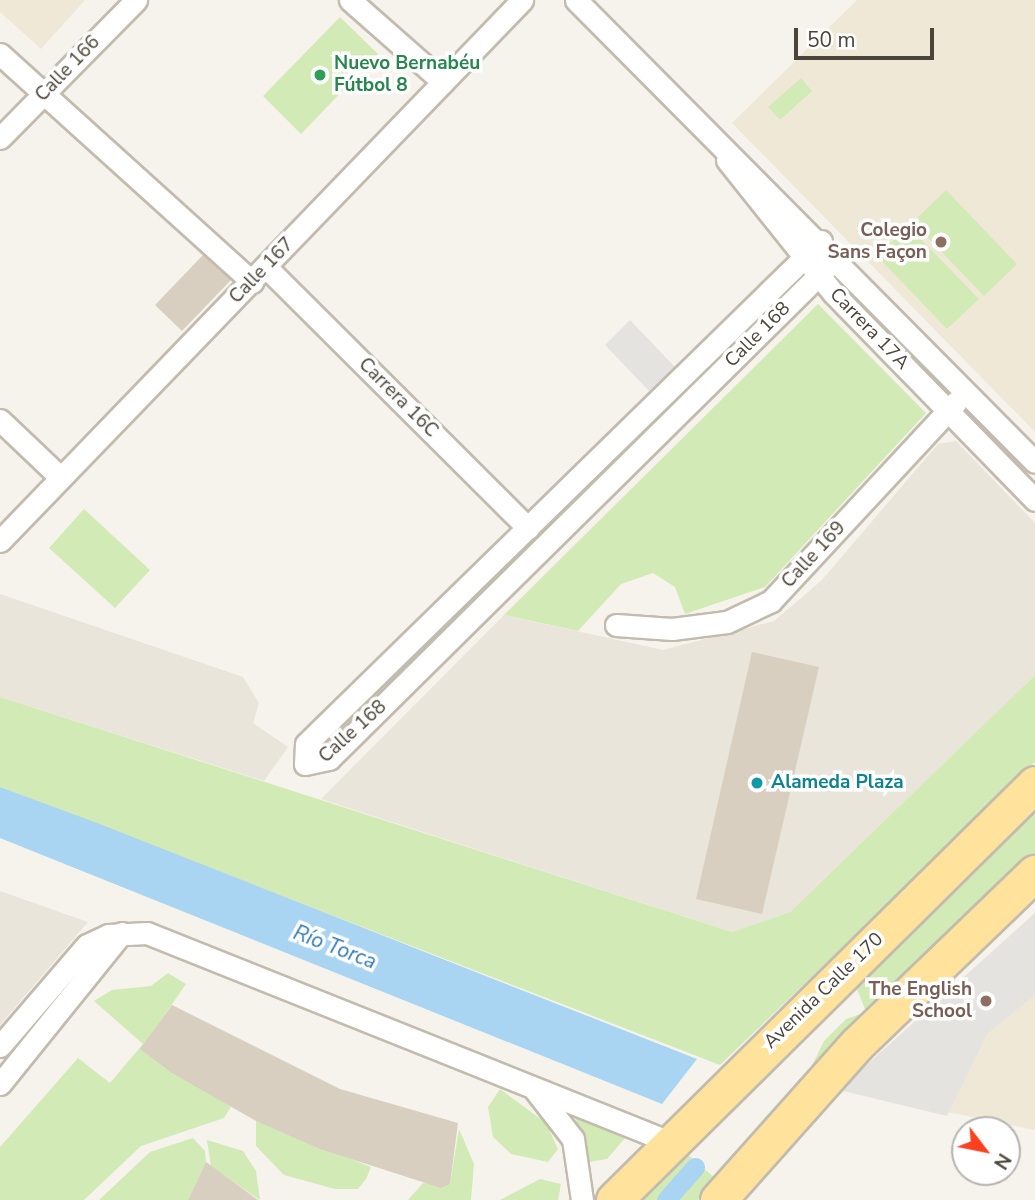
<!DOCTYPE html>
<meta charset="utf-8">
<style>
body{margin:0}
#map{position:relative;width:1035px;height:1200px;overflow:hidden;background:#f6f3ec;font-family:"Nunito Sans",sans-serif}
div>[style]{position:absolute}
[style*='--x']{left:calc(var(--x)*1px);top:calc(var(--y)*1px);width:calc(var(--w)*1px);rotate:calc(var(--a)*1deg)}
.residential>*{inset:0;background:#eae5da}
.education>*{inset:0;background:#efe8d6}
.green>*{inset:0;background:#d2eab5}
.parking>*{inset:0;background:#e5e3e0}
.water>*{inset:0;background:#a9d4f2}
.canal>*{height:19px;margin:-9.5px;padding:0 9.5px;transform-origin:9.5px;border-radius:9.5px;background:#a9d4f2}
.building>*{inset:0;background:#d8cfc1}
.roads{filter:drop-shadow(2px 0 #c2bbae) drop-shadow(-2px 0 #c2bbae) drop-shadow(0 2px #c2bbae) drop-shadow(0 -2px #c2bbae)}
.street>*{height:21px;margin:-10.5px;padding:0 10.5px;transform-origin:10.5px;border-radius:10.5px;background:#fff}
.primary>*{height:35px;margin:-17.5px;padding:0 17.5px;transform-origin:17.5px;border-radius:17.5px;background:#ffe39c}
.dots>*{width:19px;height:19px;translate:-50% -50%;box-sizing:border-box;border:4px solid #fff;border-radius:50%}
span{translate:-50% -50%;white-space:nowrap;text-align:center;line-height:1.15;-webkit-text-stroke:7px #fff;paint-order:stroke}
.leisure-label{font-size:19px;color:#27864d;font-weight:700}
.left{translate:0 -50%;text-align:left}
.street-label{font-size:19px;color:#4b4439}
.education-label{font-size:19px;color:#785e54;font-weight:700}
.right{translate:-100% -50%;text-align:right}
.culture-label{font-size:19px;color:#0d838f;font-weight:700}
.water-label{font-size:21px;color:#2e7ab2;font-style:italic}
.north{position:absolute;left:951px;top:1116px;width:70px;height:70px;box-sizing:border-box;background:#fff;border:2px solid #b7b4b0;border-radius:50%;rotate:122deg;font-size:19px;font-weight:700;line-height:28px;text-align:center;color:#4b4439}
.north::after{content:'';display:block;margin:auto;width:24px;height:32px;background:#fc3f1d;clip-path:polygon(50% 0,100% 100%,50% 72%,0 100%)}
.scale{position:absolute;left:794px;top:28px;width:140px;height:32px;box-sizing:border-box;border:4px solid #4b4439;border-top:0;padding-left:9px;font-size:21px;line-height:24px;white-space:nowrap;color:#4b4439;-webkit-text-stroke:5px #fff;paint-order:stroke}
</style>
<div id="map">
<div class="residential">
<div style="clip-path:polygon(956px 441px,1035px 523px,1035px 675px,790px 912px,732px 932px,321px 799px,504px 615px,663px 650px,774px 621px,821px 581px,938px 444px)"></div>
<div style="clip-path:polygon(0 594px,243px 677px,259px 703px,253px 723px,288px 747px,264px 781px,0 697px)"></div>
<div style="clip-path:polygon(0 891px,88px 922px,0 1025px)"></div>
</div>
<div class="education">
<div style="clip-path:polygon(0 0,85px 0,41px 49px,0 12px)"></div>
<div style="clip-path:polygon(857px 0,1035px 0,1035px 432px,732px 123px)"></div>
<div style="clip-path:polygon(1035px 913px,1035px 1130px,839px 1090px)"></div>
</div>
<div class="green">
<div style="clip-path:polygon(340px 17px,378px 54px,301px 134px,263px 96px)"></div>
<div style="clip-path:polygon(801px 78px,812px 91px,780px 120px,768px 107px)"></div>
<div style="clip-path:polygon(946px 190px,1017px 264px,984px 296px,913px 222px)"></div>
<div style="clip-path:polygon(908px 226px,979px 299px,947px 329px,877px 256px)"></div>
<div style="clip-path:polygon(818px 304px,926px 413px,765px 587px,685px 614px,675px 587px,653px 573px,621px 584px,578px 631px,504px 615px)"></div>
<div style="clip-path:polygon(84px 509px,150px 570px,115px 608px,49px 548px)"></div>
<div style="clip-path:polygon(1035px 675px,1035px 762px,720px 1065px,0 787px,0 697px,732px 932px,790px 912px)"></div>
<div style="clip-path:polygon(1035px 796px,1035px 858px,806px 1078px,824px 1041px,846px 1019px,866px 1012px,857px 989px,851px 987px,812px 1032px,780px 1051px)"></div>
<div style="clip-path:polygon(168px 973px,186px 984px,142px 1048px,231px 1107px,224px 1118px,141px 1146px,84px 1200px,0 1200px,0 1147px,78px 1058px,110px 1083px,143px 1044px,94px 1001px,112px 990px,151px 986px)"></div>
<div style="clip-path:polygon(500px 1089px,546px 1123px,558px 1149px,548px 1162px,511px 1154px,493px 1137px,488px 1107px)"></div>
<div style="clip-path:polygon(575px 1117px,625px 1138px,607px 1159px,589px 1162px)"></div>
<div style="clip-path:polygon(256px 1121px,371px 1167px,366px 1179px,358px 1189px,335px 1189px,284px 1175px,256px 1146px)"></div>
<div style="clip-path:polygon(459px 1129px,474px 1164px,471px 1200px,408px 1200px,423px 1183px,450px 1184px)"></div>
<div style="clip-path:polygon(193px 1138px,205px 1151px,206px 1162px,188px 1200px,99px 1200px,150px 1152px)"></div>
<div style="clip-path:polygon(207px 1140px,243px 1151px,256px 1171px,260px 1200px,211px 1167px)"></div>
<div style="clip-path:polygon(679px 1147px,716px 1179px,698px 1200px,629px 1200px)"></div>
<div style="clip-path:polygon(540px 1179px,561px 1184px,558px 1200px,500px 1200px)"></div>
</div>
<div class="parking">
<div style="clip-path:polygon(630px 320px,675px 367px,649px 391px,605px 345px)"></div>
<div style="clip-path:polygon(1035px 913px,1035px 995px,987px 1034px,947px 1116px,839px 1090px)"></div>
</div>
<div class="water">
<div style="clip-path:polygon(0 787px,97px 823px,697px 1059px,662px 1104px,0 838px)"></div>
</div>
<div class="canal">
<div style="--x:666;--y:1200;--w:44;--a:-48.7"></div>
</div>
<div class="building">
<div style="clip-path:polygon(203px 255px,231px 280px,182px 331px,155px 305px)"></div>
<div style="clip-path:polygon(752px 652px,819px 667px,762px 914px,696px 899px)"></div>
<div style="clip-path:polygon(172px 1005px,340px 1089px,458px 1123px,450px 1184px,441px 1188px,320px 1149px,256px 1121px,172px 1073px,140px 1049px)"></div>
<div style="clip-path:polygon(206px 1162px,258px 1200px,188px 1200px)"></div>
</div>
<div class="roads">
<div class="street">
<div style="--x:350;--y:0;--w:124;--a:41.4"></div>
<div style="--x:576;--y:0;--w:651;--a:45.19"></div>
<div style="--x:0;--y:54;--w:340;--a:42.1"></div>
<div style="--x:0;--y:138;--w:194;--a:-45.4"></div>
<div style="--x:727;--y:160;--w:171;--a:51.4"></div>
<div style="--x:834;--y:294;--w:288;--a:45.7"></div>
<div style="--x:821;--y:241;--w:720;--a:135.68"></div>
<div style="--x:306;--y:744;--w:20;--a:93"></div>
<div style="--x:305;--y:764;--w:25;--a:-12"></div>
<div style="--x:329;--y:759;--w:714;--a:-44.66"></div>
<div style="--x:266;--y:267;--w:370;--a:44.9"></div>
<div style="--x:0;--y:420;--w:84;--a:43.6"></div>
<div style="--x:0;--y:541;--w:752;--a:-46.02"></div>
<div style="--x:616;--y:625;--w:56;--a:4.1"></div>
<div style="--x:672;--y:629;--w:55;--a:-7.3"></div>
<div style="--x:727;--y:622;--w:49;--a:-25.5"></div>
<div style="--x:771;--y:601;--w:272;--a:-47.1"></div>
<div style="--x:0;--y:1046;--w:133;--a:-49.3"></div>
<div style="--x:87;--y:945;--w:23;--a:-25"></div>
<div style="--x:108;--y:935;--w:39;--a:-3"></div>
<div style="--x:147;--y:933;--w:563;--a:21.78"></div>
<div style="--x:0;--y:1084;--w:194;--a:-51.1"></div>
<div style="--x:535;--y:1090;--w:62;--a:52.2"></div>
<div style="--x:573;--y:1139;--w:62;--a:81.6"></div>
</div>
<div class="primary">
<div style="--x:614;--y:1200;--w:592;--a:-44.66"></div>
<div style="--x:718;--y:1200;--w:209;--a:-48.3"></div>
<div style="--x:857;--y:1044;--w:247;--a:-43.9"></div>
</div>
</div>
<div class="dots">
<div style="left:320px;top:75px;background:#2e9e5b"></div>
<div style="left:941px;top:242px;background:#8d6e63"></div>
<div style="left:757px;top:783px;background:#0f9aa8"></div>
<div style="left:986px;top:1001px;background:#8d6e63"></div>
</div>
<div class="leisure-label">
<span class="left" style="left:334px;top:75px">Nuevo Bernabéu<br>Fútbol 8</span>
</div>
<div class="street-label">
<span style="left:68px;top:69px;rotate:-46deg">Calle 166</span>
<span style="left:262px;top:271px;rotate:-46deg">Calle 167</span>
<span style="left:869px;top:329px;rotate:46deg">Carrera 17A</span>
<span style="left:758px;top:335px;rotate:-45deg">Calle 168</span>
<span style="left:398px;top:398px;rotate:45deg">Carrera 16C</span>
<span style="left:814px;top:555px;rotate:-47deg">Calle 169</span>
<span style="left:353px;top:732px;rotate:-42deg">Calle 168</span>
<span style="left:824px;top:991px;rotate:-44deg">Avenida Calle 170</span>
</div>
<div class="education-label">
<span class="right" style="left:927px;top:242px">Colegio<br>Sans Façon</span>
<span class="right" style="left:972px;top:1001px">The English<br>School</span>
</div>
<div class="culture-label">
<span class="left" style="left:771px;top:783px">Alameda Plaza</span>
</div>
<div class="water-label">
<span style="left:335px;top:947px;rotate:21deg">Río Torca</span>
</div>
<div class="north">N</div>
<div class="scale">50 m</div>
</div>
